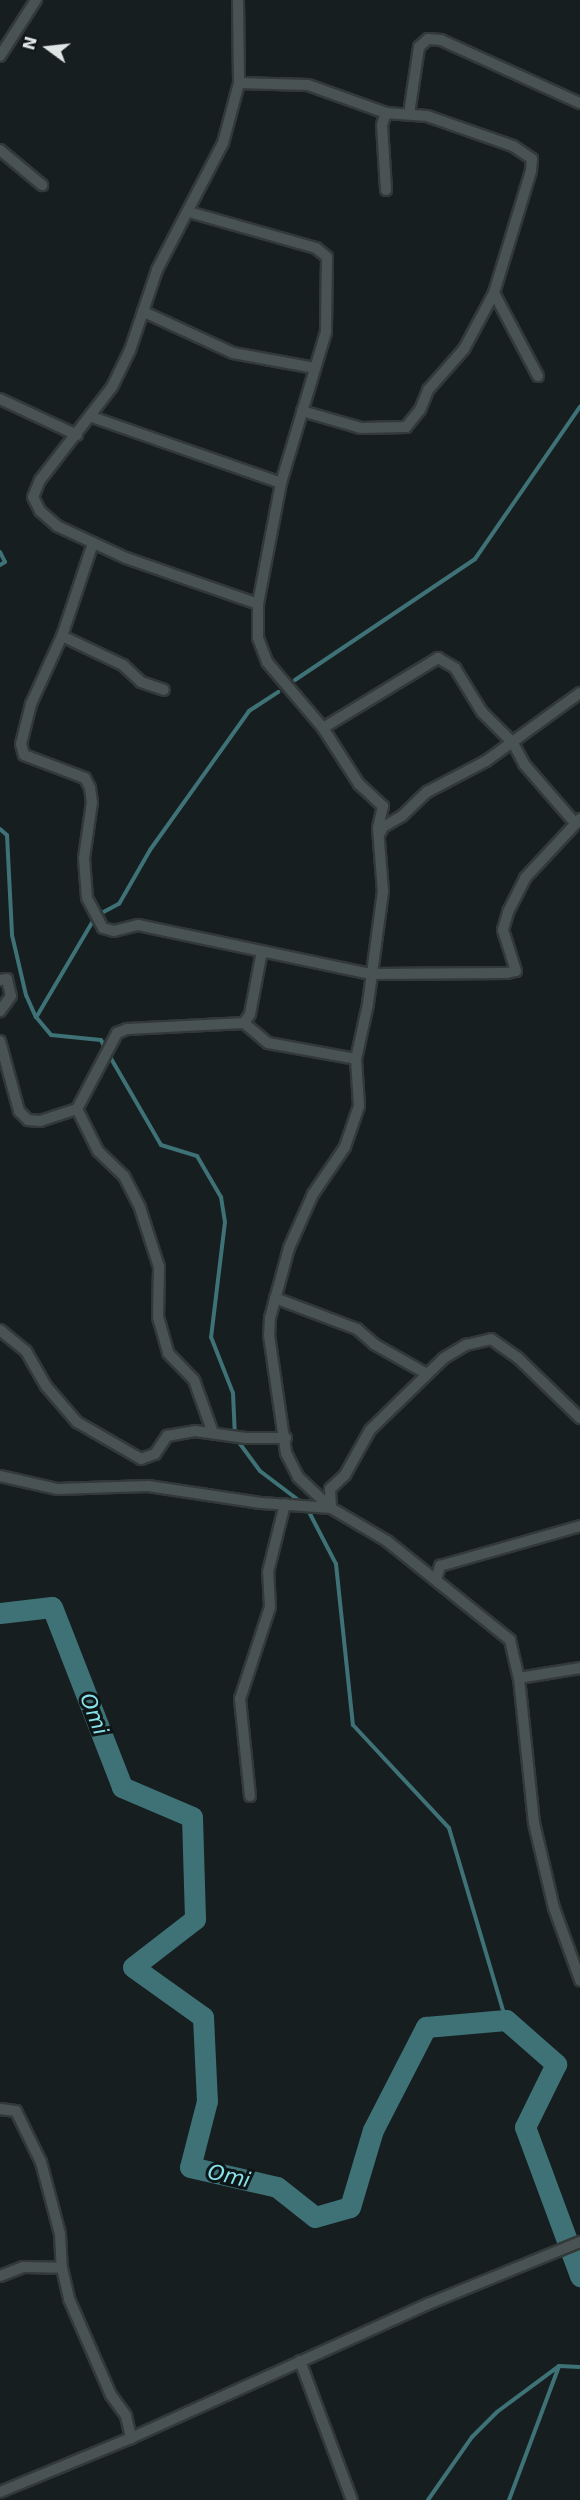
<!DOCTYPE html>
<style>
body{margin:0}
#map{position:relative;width:580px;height:2500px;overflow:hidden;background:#161e1f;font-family:"DejaVu Sans",sans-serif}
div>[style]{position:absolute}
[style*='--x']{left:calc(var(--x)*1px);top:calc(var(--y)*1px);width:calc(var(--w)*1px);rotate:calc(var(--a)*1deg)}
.stream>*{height:4px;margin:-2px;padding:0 2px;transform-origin:2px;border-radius:2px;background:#3e7277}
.river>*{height:21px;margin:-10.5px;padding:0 10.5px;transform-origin:10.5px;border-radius:10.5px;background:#3e7277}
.roads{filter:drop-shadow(2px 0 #333939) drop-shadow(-2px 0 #333939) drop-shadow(0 2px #333939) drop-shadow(0 -2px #333939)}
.minor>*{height:10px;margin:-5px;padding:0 5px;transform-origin:5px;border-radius:5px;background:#4a5354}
span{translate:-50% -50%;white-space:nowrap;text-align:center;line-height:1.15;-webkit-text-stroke:6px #0d1516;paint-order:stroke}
.water-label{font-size:21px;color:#89e2eb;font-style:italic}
.north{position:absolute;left:18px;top:18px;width:60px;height:60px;-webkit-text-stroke:4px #0d1516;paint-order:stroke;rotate:285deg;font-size:16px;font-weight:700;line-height:24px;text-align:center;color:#dfe5e5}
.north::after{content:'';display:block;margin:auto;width:21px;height:27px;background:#dfe5e5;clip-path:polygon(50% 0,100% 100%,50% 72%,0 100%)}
</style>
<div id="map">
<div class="stream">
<div style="--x:0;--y:552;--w:11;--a:63"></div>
<div style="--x:5;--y:562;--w:6;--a:149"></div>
<div style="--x:295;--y:680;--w:217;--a:-33.9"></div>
<div style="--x:475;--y:559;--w:185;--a:-55.4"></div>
<div style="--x:0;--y:829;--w:9;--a:41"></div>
<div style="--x:7;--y:835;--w:100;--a:87.1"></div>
<div style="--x:12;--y:935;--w:62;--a:76.9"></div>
<div style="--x:26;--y:995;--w:24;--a:66"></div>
<div style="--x:36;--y:1017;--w:23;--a:50"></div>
<div style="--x:51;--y:1035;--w:50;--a:5.7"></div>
<div style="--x:101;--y:1040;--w:9;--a:63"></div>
<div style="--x:37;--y:1016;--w:116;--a:-59.5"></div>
<div style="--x:96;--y:916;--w:26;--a:-28"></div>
<div style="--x:119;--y:904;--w:62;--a:-60.1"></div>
<div style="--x:150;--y:850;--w:171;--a:-54.5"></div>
<div style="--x:249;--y:711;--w:35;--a:-33"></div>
<div style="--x:109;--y:1055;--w:104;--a:60"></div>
<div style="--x:161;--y:1145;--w:38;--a:17"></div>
<div style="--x:197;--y:1156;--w:48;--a:59.7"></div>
<div style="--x:221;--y:1197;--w:25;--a:81"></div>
<div style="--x:225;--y:1222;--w:116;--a:96.9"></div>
<div style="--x:211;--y:1337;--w:60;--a:68.6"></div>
<div style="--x:233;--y:1393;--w:44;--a:87.4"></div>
<div style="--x:235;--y:1437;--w:42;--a:53.7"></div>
<div style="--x:260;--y:1471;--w:51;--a:37.1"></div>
<div style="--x:308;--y:1510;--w:61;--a:62.6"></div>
<div style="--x:336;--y:1564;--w:162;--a:84"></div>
<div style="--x:353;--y:1725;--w:141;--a:47"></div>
<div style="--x:449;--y:1828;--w:200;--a:73.5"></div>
<div style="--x:428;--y:2500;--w:77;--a:-55.1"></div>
<div style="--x:472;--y:2437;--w:35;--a:-45"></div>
<div style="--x:497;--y:2412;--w:77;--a:-36.6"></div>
<div style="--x:559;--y:2366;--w:21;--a:3"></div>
<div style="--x:509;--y:2500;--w:143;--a:-69.5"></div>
</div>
<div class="river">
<div style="--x:0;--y:1613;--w:52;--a:-6.6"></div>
<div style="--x:52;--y:1607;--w:193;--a:68.7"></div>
<div style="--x:122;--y:1787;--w:76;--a:23.2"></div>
<div style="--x:192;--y:1817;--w:102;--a:88.3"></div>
<div style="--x:195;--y:1919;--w:78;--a:142.3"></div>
<div style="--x:133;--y:1967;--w:86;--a:35.5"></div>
<div style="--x:203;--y:2017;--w:84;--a:87.3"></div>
<div style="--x:207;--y:2101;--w:68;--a:104.4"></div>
<div style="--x:190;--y:2167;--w:89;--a:12.9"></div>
<div style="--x:277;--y:2187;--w:48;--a:38.3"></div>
<div style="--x:315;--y:2217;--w:36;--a:-16"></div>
<div style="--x:350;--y:2207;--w:80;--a:-73.4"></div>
<div style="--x:373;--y:2130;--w:116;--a:-62.8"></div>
<div style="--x:426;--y:2027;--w:80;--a:-5"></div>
<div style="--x:506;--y:2020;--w:67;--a:41.3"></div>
<div style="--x:556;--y:2064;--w:70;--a:116.2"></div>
<div style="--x:525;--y:2127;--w:159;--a:69.7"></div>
</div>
<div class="roads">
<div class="minor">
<div style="--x:238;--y:0;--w:83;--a:89.3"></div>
<div style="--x:239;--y:83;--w:62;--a:104.9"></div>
<div style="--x:223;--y:143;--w:143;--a:117.5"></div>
<div style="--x:157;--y:270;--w:84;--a:108.6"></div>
<div style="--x:130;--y:350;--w:41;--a:115.9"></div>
<div style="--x:112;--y:387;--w:118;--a:127.7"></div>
<div style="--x:40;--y:480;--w:18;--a:112"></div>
<div style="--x:33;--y:497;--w:16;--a:63"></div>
<div style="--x:40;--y:511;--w:23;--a:41"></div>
<div style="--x:57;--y:526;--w:76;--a:24.9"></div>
<div style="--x:126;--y:558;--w:140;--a:19.2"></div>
<div style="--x:258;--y:604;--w:34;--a:90"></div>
<div style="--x:258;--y:638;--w:26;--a:69"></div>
<div style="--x:267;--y:662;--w:87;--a:49.7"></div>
<div style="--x:323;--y:728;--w:67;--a:57.3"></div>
<div style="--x:359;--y:784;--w:33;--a:43"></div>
<div style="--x:383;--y:806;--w:23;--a:103"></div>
<div style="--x:378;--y:828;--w:63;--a:85.5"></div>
<div style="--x:383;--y:891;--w:114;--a:97.6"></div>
<div style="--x:368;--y:1004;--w:56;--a:102.3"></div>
<div style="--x:356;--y:1059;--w:47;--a:86.3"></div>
<div style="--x:359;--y:1106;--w:43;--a:108.9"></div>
<div style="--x:345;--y:1147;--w:57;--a:124.2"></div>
<div style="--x:313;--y:1194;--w:59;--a:114"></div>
<div style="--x:289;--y:1248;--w:73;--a:105.2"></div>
<div style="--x:270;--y:1318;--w:17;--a:93"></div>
<div style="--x:269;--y:1335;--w:119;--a:81.8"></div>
<div style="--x:286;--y:1453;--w:27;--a:63"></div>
<div style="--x:298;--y:1477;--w:45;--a:43.2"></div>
<div style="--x:331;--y:1508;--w:65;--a:30.5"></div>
<div style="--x:387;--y:1541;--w:158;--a:38.8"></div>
<div style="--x:510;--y:1640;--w:39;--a:77"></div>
<div style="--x:519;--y:1678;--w:146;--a:84.1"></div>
<div style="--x:534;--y:1823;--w:87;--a:76.8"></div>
<div style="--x:554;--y:1908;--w:77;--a:70.1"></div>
<div style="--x:0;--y:56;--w:67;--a:-57.3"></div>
<div style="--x:239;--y:83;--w:69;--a:1.7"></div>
<div style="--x:308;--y:85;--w:83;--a:19.7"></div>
<div style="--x:386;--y:113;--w:41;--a:4.2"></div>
<div style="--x:427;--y:116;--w:91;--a:19.2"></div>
<div style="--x:513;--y:146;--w:23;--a:34"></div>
<div style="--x:532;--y:159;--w:12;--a:95"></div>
<div style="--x:531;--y:171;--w:127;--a:106.9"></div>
<div style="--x:494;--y:293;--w:94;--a:62.1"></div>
<div style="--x:409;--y:114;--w:68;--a:-81.5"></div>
<div style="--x:419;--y:47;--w:12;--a:-42"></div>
<div style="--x:428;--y:39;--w:13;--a:4"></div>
<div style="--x:441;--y:40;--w:153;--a:24.4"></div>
<div style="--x:0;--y:150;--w:55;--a:39.8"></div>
<div style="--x:386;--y:190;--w:65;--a:-93.5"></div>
<div style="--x:382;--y:125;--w:13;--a:-72"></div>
<div style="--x:189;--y:212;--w:132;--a:15.8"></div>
<div style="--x:316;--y:248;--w:14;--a:39"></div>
<div style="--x:327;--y:257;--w:75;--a:90.8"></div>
<div style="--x:326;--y:332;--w:158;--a:106.6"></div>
<div style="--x:281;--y:483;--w:123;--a:100.8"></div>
<div style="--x:144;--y:312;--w:98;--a:24.7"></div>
<div style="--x:233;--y:353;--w:83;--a:10.4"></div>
<div style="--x:0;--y:399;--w:85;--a:25.1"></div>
<div style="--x:302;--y:411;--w:61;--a:16.1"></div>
<div style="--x:361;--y:428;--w:45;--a:-1.3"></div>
<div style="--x:406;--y:427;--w:22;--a:-51"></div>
<div style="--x:420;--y:410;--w:22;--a:-68"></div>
<div style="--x:428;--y:390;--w:55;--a:-48.7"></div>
<div style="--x:464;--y:349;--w:64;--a:-61.8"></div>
<div style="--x:92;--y:417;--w:200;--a:19.2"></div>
<div style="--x:93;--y:543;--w:98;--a:108.4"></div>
<div style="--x:62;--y:636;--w:68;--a:25.4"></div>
<div style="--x:123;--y:665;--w:25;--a:43"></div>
<div style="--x:141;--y:682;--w:24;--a:19"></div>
<div style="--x:62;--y:636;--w:75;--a:114.5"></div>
<div style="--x:31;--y:704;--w:41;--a:104"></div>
<div style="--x:21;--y:744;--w:11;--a:75"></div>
<div style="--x:24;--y:755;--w:65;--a:20.7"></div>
<div style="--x:85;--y:778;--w:11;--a:63"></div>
<div style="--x:90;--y:788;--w:14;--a:82"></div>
<div style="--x:92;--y:802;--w:57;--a:98.1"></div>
<div style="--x:84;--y:858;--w:40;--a:85.7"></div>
<div style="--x:87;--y:898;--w:34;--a:62"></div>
<div style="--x:103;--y:928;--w:11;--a:15"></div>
<div style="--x:114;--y:931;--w:25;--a:-14"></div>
<div style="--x:138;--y:925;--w:237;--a:11.9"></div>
<div style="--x:370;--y:974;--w:137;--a:-0.4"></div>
<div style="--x:507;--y:973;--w:9;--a:-13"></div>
<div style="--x:516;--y:971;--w:43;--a:-107.6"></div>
<div style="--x:503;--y:930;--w:19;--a:-74"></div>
<div style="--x:508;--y:912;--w:38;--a:-63"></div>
<div style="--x:525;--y:878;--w:81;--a:-47"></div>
<div style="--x:323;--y:728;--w:135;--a:-31.3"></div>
<div style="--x:438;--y:658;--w:20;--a:30"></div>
<div style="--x:455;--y:668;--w:52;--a:58.5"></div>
<div style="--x:482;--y:712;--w:44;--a:45"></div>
<div style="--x:513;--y:743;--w:24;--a:62"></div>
<div style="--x:524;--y:764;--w:78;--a:49.2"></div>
<div style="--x:379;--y:835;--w:9;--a:-63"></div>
<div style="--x:383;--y:827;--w:22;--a:-30"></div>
<div style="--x:402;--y:816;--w:35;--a:-44"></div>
<div style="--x:427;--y:792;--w:67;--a:-27.7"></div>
<div style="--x:486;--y:761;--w:116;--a:-35.9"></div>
<div style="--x:0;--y:980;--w:7;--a:-8"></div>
<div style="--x:7;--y:979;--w:17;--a:77"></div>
<div style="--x:11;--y:996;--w:19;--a:126"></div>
<div style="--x:244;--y:1023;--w:11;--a:-56"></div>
<div style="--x:250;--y:1014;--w:64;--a:-79.2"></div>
<div style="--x:0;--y:1041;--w:73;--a:74.8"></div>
<div style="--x:19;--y:1111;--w:13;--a:45"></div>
<div style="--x:28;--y:1120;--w:12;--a:5"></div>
<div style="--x:40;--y:1121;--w:39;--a:-18"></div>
<div style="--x:77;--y:1109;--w:86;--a:-62.2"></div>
<div style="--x:117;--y:1033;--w:11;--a:-22"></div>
<div style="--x:127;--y:1029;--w:117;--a:-2.9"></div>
<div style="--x:244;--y:1023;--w:31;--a:40"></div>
<div style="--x:268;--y:1043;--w:89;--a:10.3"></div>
<div style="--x:77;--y:1109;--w:47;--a:63.4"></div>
<div style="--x:98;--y:1151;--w:36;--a:44"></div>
<div style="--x:124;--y:1176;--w:36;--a:63"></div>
<div style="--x:140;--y:1208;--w:62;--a:72.1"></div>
<div style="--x:159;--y:1267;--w:50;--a:91.1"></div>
<div style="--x:158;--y:1317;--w:37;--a:74"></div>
<div style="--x:168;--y:1353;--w:37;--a:46"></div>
<div style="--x:194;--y:1380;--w:56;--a:70.3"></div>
<div style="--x:275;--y:1298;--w:88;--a:20.7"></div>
<div style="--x:357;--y:1329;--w:23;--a:41"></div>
<div style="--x:374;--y:1344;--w:61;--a:29.5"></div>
<div style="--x:0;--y:1330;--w:33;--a:39"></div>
<div style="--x:26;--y:1351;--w:40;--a:60.3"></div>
<div style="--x:46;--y:1386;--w:48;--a:49.3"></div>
<div style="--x:77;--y:1422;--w:74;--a:30"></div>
<div style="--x:141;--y:1459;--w:15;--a:-20"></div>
<div style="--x:155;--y:1454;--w:22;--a:-56"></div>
<div style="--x:167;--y:1436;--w:28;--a:-10"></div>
<div style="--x:195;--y:1431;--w:51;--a:7.8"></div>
<div style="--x:246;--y:1438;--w:40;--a:0"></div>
<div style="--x:0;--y:1476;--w:58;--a:12.8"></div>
<div style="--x:57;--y:1489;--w:91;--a:-1.9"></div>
<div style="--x:148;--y:1486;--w:114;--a:8.6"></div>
<div style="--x:261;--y:1503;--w:70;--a:4.1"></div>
<div style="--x:331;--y:1508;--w:19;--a:-93"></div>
<div style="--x:330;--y:1489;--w:21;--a:-43"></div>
<div style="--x:345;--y:1475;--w:51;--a:-60.9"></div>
<div style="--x:370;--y:1430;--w:103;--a:-44.2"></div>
<div style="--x:444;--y:1358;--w:26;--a:-31"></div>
<div style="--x:466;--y:1345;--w:26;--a:-13"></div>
<div style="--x:491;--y:1339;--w:32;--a:35"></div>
<div style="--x:517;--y:1357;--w:88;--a:44.1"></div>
<div style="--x:436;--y:1580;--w:15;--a:-74"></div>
<div style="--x:440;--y:1566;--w:146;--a:-15.9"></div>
<div style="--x:519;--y:1678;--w:62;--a:-9.3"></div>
<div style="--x:250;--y:1796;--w:98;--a:-95.9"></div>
<div style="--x:240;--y:1699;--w:97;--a:-71.9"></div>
<div style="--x:270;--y:1607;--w:35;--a:-93"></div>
<div style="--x:268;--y:1572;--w:70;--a:-76"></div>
<div style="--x:0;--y:2109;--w:16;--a:7"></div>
<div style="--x:16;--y:2111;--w:57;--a:63.9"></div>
<div style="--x:41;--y:2162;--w:74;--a:75.2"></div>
<div style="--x:60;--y:2234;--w:34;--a:87"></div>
<div style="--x:62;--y:2268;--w:32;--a:77"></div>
<div style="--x:69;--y:2299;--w:105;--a:66.4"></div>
<div style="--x:111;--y:2395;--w:26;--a:54"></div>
<div style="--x:126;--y:2416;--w:23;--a:77"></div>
<div style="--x:0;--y:2276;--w:25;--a:-21"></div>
<div style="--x:23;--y:2267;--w:39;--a:1"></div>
<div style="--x:300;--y:2361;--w:148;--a:69.5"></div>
<div style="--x:0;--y:2492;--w:142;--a:-22.4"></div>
<div style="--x:131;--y:2438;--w:326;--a:-24.3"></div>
<div style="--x:428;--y:2304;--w:164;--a:-22.2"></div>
</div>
</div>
<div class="water-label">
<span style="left:94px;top:1714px;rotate:69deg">Omi</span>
<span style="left:229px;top:2176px;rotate:13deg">Omi</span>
</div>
<div class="north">N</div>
</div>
